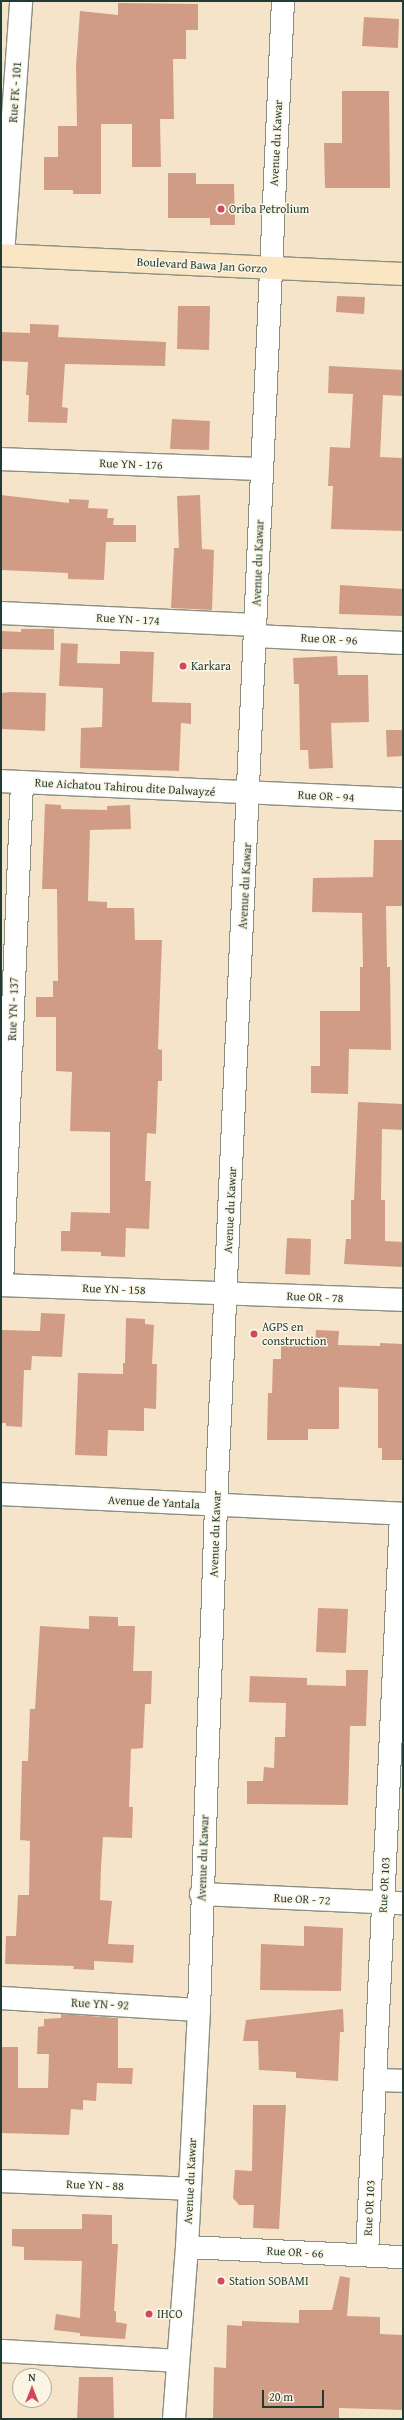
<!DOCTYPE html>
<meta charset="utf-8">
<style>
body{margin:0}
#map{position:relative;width:404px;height:2420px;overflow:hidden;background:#f6e4ca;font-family:"Gentium Book Plus",serif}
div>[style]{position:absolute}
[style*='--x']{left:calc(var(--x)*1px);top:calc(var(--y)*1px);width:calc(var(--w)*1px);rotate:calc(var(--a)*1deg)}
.building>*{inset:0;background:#d19c85}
.roads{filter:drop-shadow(1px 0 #8a907f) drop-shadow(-1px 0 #8a907f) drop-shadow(0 1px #8a907f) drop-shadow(0 -1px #8a907f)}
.minor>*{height:22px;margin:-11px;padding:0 11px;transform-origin:11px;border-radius:11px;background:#fff}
.tertiary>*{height:22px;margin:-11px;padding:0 11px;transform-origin:11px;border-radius:11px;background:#fff}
.secondary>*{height:22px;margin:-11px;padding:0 11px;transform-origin:11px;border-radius:11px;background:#fbe6c4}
.dots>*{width:11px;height:11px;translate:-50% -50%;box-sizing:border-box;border:2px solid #fcf5e5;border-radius:50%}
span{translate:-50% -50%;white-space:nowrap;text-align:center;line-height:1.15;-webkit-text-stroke:3px #fcf5e5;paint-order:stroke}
.street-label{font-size:12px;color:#1f3d34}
.poi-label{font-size:12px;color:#1f3d34}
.left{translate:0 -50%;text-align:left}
.frame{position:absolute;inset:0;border:2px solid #1f3d34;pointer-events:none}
.north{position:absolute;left:12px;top:2368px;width:40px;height:40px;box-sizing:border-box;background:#fcf5e5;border:1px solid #a4ab9e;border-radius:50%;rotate:0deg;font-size:11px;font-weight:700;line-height:16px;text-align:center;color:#1f3d34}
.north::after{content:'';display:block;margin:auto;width:14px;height:18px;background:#d1495b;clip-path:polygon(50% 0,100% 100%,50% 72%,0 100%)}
.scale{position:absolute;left:262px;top:2390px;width:62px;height:18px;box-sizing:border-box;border:2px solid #1f3d34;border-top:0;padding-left:5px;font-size:12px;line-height:14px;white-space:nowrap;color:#1f3d34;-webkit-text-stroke:3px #fcf5e5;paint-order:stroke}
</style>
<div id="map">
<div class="building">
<div style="clip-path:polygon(118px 3px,198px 4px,198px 30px,186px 30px,186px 59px,173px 59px,174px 119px,160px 119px,161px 167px,132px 167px,132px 124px,101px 124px,101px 194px,73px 194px,73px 190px,44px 190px,44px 157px,58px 157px,58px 126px,77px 126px,76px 66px,80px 11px,118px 15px)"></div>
<div style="clip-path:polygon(364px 17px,399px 19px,398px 48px,362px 46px)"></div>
<div style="clip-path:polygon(342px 91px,389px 91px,390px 188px,325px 188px,324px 143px,342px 143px)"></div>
<div style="clip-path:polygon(168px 173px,196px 173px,196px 184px,234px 184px,235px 225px,210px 225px,210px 218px,168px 218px)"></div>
<div style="clip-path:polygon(337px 296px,365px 297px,364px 314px,336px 312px)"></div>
<div style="clip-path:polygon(178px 306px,210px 306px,209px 350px,177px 349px)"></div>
<div style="clip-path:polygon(30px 324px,59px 325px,58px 337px,166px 342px,165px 366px,65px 364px,62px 407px,68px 408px,67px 423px,28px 422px,29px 395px,26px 395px,28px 362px,1px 361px,1px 332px,30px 333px)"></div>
<div style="clip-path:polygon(329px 366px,403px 370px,403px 396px,383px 395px,380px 457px,403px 458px,403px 531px,331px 529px,333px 486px,328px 486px,330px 447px,350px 448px,353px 394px,328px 393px)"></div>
<div style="clip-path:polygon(172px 419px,210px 421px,209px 450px,170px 449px)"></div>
<div style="clip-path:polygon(1px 495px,69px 503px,69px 499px,89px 500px,88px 508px,108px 509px,107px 518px,114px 518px,113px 525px,136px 525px,136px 542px,106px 542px,104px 580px,68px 579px,68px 573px,1px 570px)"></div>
<div style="clip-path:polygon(200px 495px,202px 549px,214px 550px,212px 610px,171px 608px,174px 548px,179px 548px,177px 496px)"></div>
<div style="clip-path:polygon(340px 585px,403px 589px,403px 616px,339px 614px)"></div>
<div style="clip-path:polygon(21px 629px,54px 629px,54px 650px,1px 649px,1px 631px,21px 632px)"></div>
<div style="clip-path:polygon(61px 643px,78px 644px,77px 663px,120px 664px,120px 651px,154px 652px,152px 702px,191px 703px,191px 724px,181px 723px,179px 771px,80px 768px,81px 728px,102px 727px,103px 688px,59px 686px)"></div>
<div style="clip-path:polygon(337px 656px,338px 675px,368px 675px,369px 722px,331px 723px,333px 768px,309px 769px,308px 750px,300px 750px,299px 684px,294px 684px,293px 658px)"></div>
<div style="clip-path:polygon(10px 692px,46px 693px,45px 731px,1px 729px,1px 693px)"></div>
<div style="clip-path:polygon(386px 730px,403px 730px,403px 756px,387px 757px)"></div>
<div style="clip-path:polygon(45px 804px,61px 805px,61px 809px,107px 810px,107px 806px,130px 805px,131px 829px,90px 830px,88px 901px,107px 902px,107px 908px,134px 908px,135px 940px,162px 940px,158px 1049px,162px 1050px,162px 1081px,158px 1081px,156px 1134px,147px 1133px,145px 1181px,151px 1181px,149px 1229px,126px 1228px,125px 1257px,101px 1256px,101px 1252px,61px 1251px,61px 1231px,70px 1231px,71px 1212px,110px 1213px,110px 1132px,70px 1131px,72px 1072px,56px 1071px,56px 1017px,36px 1017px,36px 997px,53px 997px,53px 981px,58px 981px,57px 889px,42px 889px)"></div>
<div style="clip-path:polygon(374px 840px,403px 840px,403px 906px,386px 906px,387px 967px,390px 967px,391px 1050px,349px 1049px,348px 1094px,311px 1093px,311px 1066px,320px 1066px,320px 1011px,360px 1011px,360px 967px,363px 967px,362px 913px,312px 912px,313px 878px,373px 877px)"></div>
<div style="clip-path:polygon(358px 1102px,403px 1104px,403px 1130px,382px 1129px,381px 1200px,385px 1200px,385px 1241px,403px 1242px,403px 1267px,344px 1264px,346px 1239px,351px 1239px,351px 1200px,354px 1200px)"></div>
<div style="clip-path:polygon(287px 1238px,311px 1239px,310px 1275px,285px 1274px)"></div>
<div style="clip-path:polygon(41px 1313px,65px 1314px,62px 1357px,32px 1356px,31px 1370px,24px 1370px,22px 1427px,6px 1426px,6px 1423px,1px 1423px,1px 1330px,40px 1331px)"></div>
<div style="clip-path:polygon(126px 1318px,145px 1319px,145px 1324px,154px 1325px,152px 1364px,157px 1364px,156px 1409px,144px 1408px,144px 1431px,108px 1430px,107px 1456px,75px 1455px,78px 1373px,123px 1374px,123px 1363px,125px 1363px)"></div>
<div style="clip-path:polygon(316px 1330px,339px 1331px,338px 1345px,380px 1346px,380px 1343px,403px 1344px,403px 1460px,382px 1460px,382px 1448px,378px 1448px,378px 1389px,339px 1387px,339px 1429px,308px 1429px,308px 1440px,267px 1440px,268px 1393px,272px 1393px,273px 1359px,281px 1359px,281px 1345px,315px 1346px)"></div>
<div style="clip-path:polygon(318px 1608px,348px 1609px,346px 1653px,316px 1652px)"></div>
<div style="clip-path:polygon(89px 1616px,118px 1617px,118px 1626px,135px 1626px,133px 1671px,152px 1671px,151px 1704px,145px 1704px,143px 1748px,131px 1749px,129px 1807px,133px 1807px,132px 1838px,103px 1837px,101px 1867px,100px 1900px,112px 1901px,108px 1944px,134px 1945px,133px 1963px,94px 1961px,94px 1970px,73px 1969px,74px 1966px,5px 1964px,6px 1936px,16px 1936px,18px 1895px,29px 1895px,30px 1841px,20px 1840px,22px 1761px,28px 1761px,30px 1709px,35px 1709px,40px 1626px,89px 1629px)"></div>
<div style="clip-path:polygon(346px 1670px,368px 1670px,366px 1726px,350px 1726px,348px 1805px,247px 1804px,247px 1781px,263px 1781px,264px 1767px,274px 1768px,275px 1737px,285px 1737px,286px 1703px,249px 1702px,250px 1676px,307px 1678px,307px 1685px,346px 1686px)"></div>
<div style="clip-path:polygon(304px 1926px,343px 1928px,341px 1991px,260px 1990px,261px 1944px,304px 1946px)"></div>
<div style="clip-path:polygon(343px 2009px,344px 2032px,340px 2032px,338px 2081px,296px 2078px,296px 2072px,259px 2070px,258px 2041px,243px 2041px,246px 2020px)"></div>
<div style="clip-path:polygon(61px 2014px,118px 2018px,118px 2068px,133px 2068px,132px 2084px,97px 2083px,96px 2101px,83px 2100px,83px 2110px,71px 2109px,69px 2135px,1px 2133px,1px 2047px,18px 2047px,18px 2088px,48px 2088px,49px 2054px,37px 2054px,38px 2027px,44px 2026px,44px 2019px,61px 2018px)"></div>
<div style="clip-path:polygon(253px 2105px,286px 2105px,279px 2229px,253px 2228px,254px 2205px,239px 2205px,233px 2198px,235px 2170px,252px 2171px)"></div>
<div style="clip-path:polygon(82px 2214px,112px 2215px,112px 2244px,118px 2244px,114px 2311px,116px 2311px,116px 2322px,127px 2324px,125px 2339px,80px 2336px,80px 2333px,54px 2330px,56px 2314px,80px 2318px,82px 2261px,24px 2260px,24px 2247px,12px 2246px,12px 2229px,82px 2229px)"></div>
<div style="clip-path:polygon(340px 2276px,350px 2278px,347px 2316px,380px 2317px,380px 2334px,403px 2335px,403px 2410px,339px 2408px,339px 2419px,213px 2419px,214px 2367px,226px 2368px,227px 2325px,242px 2326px,242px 2321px,299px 2323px,299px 2310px,332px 2310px)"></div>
<div style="clip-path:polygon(79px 2377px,113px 2377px,114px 2419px,77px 2419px)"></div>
</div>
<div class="roads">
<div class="minor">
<div style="--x:3;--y:255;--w:255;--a:-85.9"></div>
<div style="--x:1;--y:459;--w:260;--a:2.2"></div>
<div style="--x:1;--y:613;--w:254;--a:2.7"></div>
<div style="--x:255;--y:636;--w:148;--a:2.7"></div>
<div style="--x:1;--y:781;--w:402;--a:2.6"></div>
<div style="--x:1;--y:1285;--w:402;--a:2.1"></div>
<div style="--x:2;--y:1285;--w:503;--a:-87.72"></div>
<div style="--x:1;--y:1494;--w:402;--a:2.8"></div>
<div style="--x:201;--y:1894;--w:202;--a:2.6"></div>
<div style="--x:1;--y:1998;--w:198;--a:3.5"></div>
<div style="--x:375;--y:2080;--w:28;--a:2"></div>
<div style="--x:1;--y:2181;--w:188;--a:2.4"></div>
<div style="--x:187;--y:2247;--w:216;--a:2.7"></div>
<div style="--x:367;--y:2255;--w:742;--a:-87.37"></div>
<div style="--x:1;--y:2351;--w:177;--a:3.2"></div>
</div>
<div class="tertiary">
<div style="--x:174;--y:2419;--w:172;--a:-85.7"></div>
<div style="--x:187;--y:2247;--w:237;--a:-87.1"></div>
<div style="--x:199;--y:2010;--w:505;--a:-88.07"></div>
<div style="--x:216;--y:1505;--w:1505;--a:-87.45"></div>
</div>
<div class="secondary">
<div style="--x:1;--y:255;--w:402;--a:2.7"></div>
</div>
</div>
<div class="dots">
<div style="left:221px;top:209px;background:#d1495b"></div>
<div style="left:183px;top:666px;background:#d1495b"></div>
<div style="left:254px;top:1334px;background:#d1495b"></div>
<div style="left:221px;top:2281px;background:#d1495b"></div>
<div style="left:149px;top:2314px;background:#d1495b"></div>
</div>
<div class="street-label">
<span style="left:15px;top:92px;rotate:-86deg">Rue FK - 101</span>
<span style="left:276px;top:143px;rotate:-87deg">Avenue du Kawar</span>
<span style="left:202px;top:265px;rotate:3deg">Boulevard Bawa Jan Gorzo</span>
<span style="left:131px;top:464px;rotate:2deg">Rue YN - 176</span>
<span style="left:258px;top:563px;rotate:-88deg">Avenue du Kawar</span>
<span style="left:128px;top:619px;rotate:3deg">Rue YN - 174</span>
<span style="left:329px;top:639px;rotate:3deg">Rue OR - 96</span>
<span style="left:125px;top:787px;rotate:3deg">Rue Aichatou Tahirou dite Dalwayzé</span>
<span style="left:326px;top:796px;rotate:3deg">Rue OR - 94</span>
<span style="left:245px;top:886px;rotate:-87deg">Avenue du Kawar</span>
<span style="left:13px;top:1009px;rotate:-88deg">Rue YN - 137</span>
<span style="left:230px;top:1210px;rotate:-87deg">Avenue du Kawar</span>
<span style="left:114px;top:1289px;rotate:2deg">Rue YN - 158</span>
<span style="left:315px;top:1297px;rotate:2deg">Rue OR - 78</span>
<span style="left:154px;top:1502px;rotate:3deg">Avenue de Yantala</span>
<span style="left:215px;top:1534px;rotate:-88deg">Avenue du Kawar</span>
<span style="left:203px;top:1858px;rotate:-88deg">Avenue du Kawar</span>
<span style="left:384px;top:1885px;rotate:-87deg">Rue OR 103</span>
<span style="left:302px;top:1899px;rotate:3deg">Rue OR - 72</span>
<span style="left:100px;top:2004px;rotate:3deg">Rue YN - 92</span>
<span style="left:190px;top:2181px;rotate:-87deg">Avenue du Kawar</span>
<span style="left:95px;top:2185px;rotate:2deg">Rue YN - 88</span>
<span style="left:369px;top:2208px;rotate:-87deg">Rue OR 103</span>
<span style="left:295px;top:2252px;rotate:3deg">Rue OR - 66</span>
</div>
<div class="poi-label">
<span class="left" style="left:229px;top:209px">Oriba Petrolium</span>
<span class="left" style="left:191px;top:666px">Karkara</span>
<span class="left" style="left:262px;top:1334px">AGPS en<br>construction</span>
<span class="left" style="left:229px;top:2281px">Station SOBAMI</span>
<span class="left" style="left:157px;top:2314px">IHCO</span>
</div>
<div class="frame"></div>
<div class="north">N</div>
<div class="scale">20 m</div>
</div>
